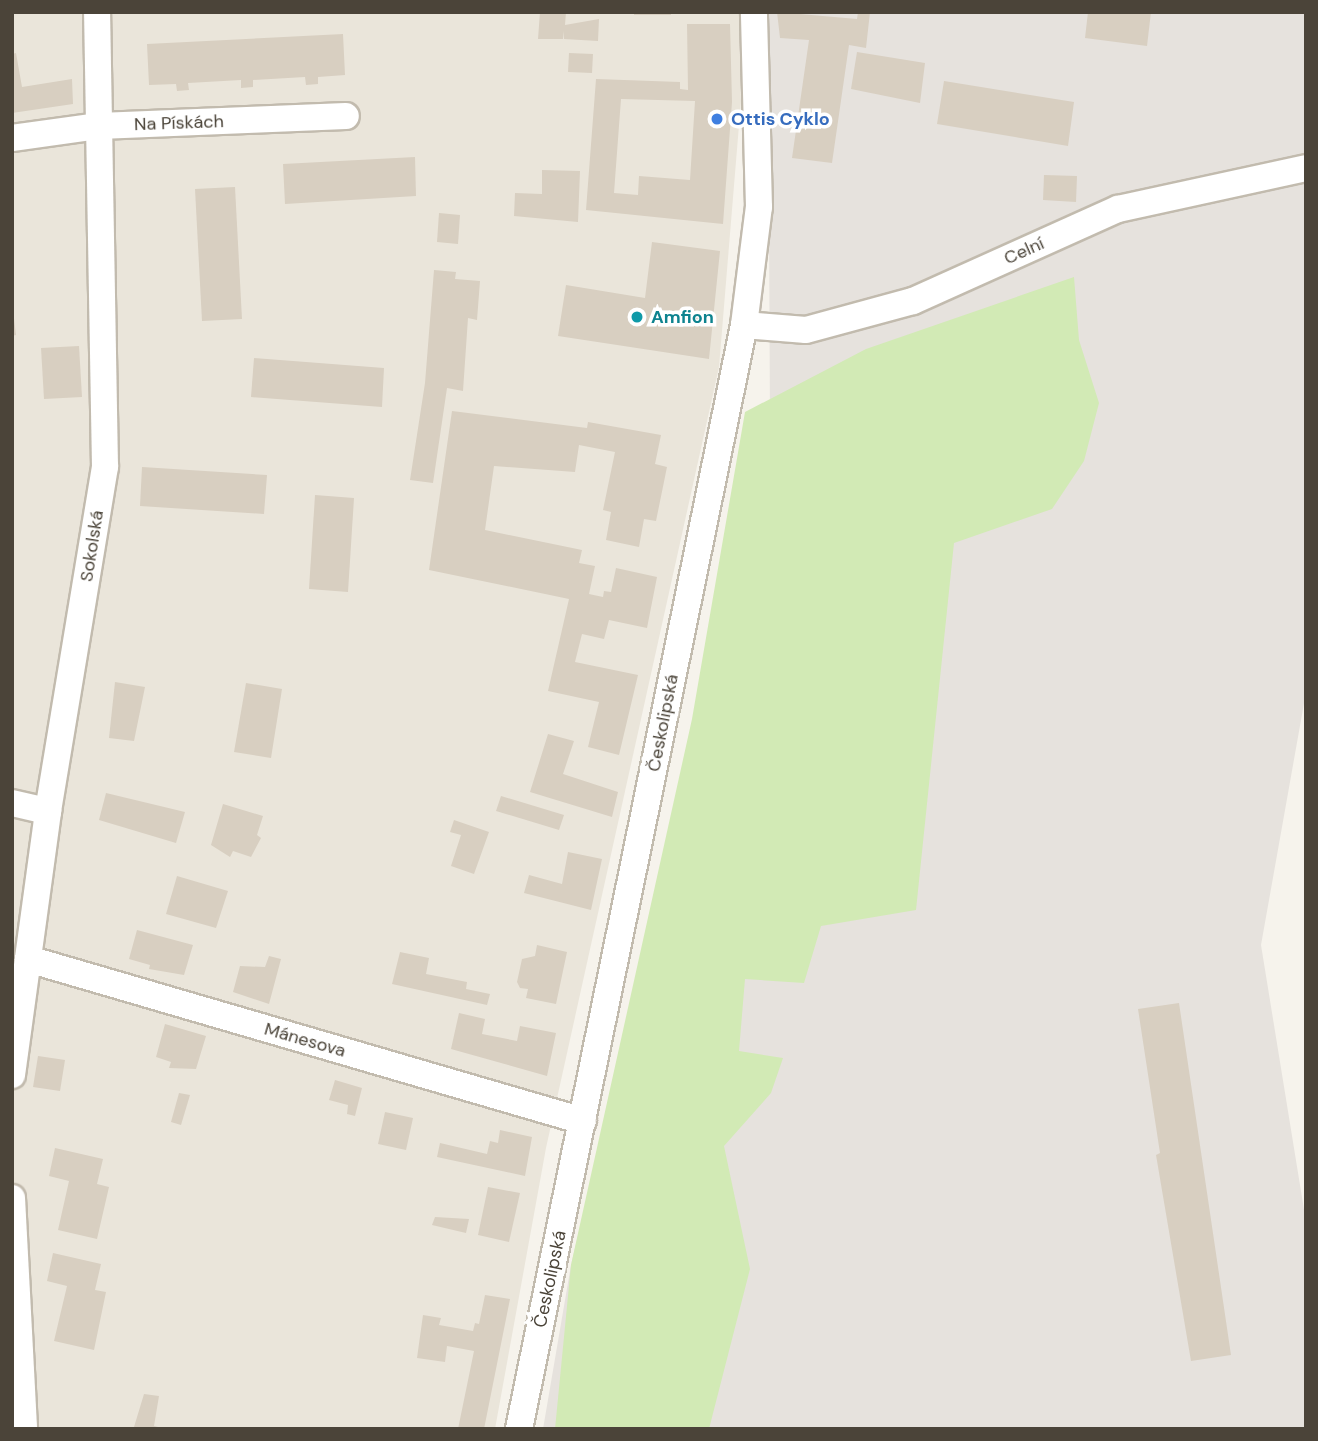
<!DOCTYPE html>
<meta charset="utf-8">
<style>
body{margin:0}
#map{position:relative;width:1318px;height:1441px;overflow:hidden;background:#f6f3ec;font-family:"DM Sans",sans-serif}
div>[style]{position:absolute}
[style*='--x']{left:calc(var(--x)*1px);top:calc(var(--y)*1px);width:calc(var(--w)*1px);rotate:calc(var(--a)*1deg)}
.residential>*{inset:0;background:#eae5da}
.industrial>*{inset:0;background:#e6e2dd}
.green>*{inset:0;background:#d2eab5}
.building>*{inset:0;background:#d8cfc1}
.roads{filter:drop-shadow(2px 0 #c2bbae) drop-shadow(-2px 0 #c2bbae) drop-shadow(0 2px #c2bbae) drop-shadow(0 -2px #c2bbae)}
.minor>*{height:26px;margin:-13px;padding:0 13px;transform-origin:13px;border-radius:13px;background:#fff}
.dots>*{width:19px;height:19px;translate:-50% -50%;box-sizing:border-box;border:4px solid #fff;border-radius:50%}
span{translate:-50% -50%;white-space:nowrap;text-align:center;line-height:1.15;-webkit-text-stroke:7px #fff;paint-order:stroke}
.shop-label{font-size:18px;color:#366cbe;font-weight:700}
.left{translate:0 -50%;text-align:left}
.street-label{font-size:18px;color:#4b4439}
.culture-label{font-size:18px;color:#0d838f;font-weight:700}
.frame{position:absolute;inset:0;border:14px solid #4b4439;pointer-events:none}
</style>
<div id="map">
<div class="residential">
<div style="clip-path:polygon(12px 12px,739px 12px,741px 101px,719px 367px,546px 1148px,495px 1429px,12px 1429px)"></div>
</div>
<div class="industrial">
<div style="clip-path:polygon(768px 12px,1306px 12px,1306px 692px,1261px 945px,1306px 1222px,1306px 1429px,543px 1429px,571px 1265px,770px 423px)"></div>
</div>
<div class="green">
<div style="clip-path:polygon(1074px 277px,1079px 340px,1099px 403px,1084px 461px,1052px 509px,954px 543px,916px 910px,821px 926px,804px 983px,745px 979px,739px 1051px,783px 1058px,771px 1093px,724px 1146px,750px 1269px,709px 1429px,555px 1429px,571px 1265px,692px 719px,745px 412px,866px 349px)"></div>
</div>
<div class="building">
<div style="clip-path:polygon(540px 12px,566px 12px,565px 25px,599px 19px,598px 41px,564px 39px,564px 31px,563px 39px,538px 39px)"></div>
<div style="clip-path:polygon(634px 12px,671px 12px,671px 15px,634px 15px)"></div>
<div style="clip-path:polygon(777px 12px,857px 19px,858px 12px,870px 12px,866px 48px,849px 45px,832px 163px,792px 158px,809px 40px,780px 38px)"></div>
<div style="clip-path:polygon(1088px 12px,1151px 12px,1147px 46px,1085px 38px)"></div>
<div style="clip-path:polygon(evenodd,687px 24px,730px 24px,732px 102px,723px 224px,586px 210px,596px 79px,680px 82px,680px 89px,688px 90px,687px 24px,621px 99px,695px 101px,690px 180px,639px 176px,638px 195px,614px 193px,621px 99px)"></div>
<div style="clip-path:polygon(343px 34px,345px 75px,318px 77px,318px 84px,306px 85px,305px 77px,253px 80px,253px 87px,241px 88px,241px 80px,188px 83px,189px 90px,177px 91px,176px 84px,149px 85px,147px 44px)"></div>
<div style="clip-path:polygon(857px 52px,925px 63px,920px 103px,851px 89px)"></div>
<div style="clip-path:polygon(16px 53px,22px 87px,72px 79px,73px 104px,12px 113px,12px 54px)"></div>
<div style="clip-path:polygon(569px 53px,593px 54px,592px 73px,568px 72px)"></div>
<div style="clip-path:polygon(944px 81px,1074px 102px,1068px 146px,937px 124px)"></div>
<div style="clip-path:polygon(415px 157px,416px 196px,285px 204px,283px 164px)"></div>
<div style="clip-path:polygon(542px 170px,580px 171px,578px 222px,514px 216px,515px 193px,542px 194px)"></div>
<div style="clip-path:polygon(1044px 175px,1077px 176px,1076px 202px,1043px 200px)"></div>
<div style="clip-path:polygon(235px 187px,242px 319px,202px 321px,195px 189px)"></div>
<div style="clip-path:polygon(439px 213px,460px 215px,458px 244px,437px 242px)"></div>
<div style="clip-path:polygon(652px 242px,720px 251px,709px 359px,558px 336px,566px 285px,645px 298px)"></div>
<div style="clip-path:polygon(434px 270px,456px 272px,455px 279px,480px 281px,477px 320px,468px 318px,463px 391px,447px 388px,433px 483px,410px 480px,425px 383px)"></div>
<div style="clip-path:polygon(12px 302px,16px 335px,12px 336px)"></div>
<div style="clip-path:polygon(79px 346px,82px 397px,44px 399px,41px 348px)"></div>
<div style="clip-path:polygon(254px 358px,384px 368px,382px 407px,251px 397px)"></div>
<div style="clip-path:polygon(452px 411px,587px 428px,588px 422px,661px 435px,655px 464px,667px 467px,656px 521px,644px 519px,639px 547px,606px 540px,611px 512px,603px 510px,615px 452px,579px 445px,575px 472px,494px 466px,485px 530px,582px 550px,579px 563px,595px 566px,589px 594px,603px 597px,604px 591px,611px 592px,616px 568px,657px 577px,647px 628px,609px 620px,604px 639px,582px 634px,575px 662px,638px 675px,619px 755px,588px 747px,599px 702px,548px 691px,569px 599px,429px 570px)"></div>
<div style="clip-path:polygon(142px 467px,267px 475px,264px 514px,140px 506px)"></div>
<div style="clip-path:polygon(315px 495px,354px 498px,348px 592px,309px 589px)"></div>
<div style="clip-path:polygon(115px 682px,145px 687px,134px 741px,109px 738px)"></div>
<div style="clip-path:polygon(246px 683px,282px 689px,271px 758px,234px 752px)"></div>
<div style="clip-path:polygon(548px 734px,574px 741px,563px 774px,618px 792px,612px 817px,530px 792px)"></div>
<div style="clip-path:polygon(106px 793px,185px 812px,176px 843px,99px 820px)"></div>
<div style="clip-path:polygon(501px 796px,564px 815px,559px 830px,496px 811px)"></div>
<div style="clip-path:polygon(223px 804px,263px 816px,257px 835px,261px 838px,251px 857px,233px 851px,230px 857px,211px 845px)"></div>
<div style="clip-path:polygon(454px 820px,489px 832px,474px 874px,451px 866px,461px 835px,450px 832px)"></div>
<div style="clip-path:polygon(568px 852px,602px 859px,591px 910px,524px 893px,529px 875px,562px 884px)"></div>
<div style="clip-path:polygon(177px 876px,228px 891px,216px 928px,166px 914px)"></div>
<div style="clip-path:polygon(137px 930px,193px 945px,184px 975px,149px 969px,150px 965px,129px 959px)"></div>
<div style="clip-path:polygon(537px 945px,567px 952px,556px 1004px,526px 998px,528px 989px,520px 988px,517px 982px,522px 959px,535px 956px)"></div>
<div style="clip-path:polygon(400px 952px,429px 958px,426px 974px,467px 982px,466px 989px,490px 994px,487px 1005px,392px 984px)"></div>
<div style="clip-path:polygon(269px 956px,281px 959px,269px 1004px,233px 992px,240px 966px,265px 967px)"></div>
<div style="clip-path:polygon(1179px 1003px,1231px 1355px,1191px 1361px,1156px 1155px,1160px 1153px,1138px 1009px)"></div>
<div style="clip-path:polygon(459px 1013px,485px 1019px,482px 1034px,517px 1041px,520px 1026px,556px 1033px,547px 1076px,451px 1049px)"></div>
<div style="clip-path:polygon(165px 1024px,206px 1036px,196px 1069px,169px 1068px,171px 1062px,156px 1057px)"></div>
<div style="clip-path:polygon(38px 1056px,65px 1060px,60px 1091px,33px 1087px)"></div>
<div style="clip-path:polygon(335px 1080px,362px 1088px,355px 1116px,347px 1114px,348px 1105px,329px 1100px)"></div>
<div style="clip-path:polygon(179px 1093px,190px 1095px,181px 1125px,171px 1122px)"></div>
<div style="clip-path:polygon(385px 1112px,413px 1118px,406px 1150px,378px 1144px)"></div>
<div style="clip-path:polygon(500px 1130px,532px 1137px,525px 1176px,437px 1157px,440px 1143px,487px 1154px,490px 1141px,498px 1143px)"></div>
<div style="clip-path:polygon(55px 1148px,103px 1159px,97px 1184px,109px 1187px,97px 1239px,58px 1230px,69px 1181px,49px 1176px)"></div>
<div style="clip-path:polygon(488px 1187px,520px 1193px,509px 1242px,478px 1235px)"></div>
<div style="clip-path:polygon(435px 1217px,469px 1219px,466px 1233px,432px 1225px)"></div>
<div style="clip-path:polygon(53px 1253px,101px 1264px,95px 1290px,106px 1292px,94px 1350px,54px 1341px,67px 1286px,47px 1281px)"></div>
<div style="clip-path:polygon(485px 1295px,510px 1299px,484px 1429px,458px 1429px,474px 1351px,447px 1346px,445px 1362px,417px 1358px,423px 1315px,441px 1318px,439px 1325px,473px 1331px,475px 1323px,479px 1324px)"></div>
<div style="clip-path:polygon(144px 1394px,159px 1396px,154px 1426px,166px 1429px,134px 1427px)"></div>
</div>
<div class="roads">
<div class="minor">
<div style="--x:12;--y:138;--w:88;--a:-7.9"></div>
<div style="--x:99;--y:126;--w:247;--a:-2.3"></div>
<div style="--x:744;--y:325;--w:62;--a:4.6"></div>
<div style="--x:806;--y:330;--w:111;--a:-15.2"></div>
<div style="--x:913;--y:301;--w:225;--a:-24.2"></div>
<div style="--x:1118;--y:209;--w:192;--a:-12.3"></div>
<div style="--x:12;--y:803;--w:37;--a:13"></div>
<div style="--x:28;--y:959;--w:578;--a:16.27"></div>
<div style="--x:12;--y:1075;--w:266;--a:-82.2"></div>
<div style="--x:48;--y:811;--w:349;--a:-80.6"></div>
<div style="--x:105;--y:467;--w:455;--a:-91"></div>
<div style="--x:12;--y:1198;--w:231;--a:87"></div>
<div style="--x:519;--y:1429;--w:1127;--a:-78.48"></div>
<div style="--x:744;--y:325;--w:119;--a:-82.8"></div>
<div style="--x:759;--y:207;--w:195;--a:-91.5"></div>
</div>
</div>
<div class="dots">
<div style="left:717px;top:119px;background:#3f7fe0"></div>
<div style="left:637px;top:317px;background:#0f9aa8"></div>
</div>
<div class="shop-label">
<span class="left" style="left:731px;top:119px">Ottis Cyklo</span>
</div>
<div class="street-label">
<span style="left:179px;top:123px;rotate:-2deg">Na Pískách</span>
<span style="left:1024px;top:251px;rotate:-24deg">Celní</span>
<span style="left:92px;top:546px;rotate:-81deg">Sokolská</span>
<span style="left:663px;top:723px;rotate:-79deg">Českolipská</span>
<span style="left:305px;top:1040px;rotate:16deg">Mánesova</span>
<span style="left:550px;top:1279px;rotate:-78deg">Českolipská</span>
</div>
<div class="culture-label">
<span class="left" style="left:651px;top:317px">Amfion</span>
</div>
<div class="frame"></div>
</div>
